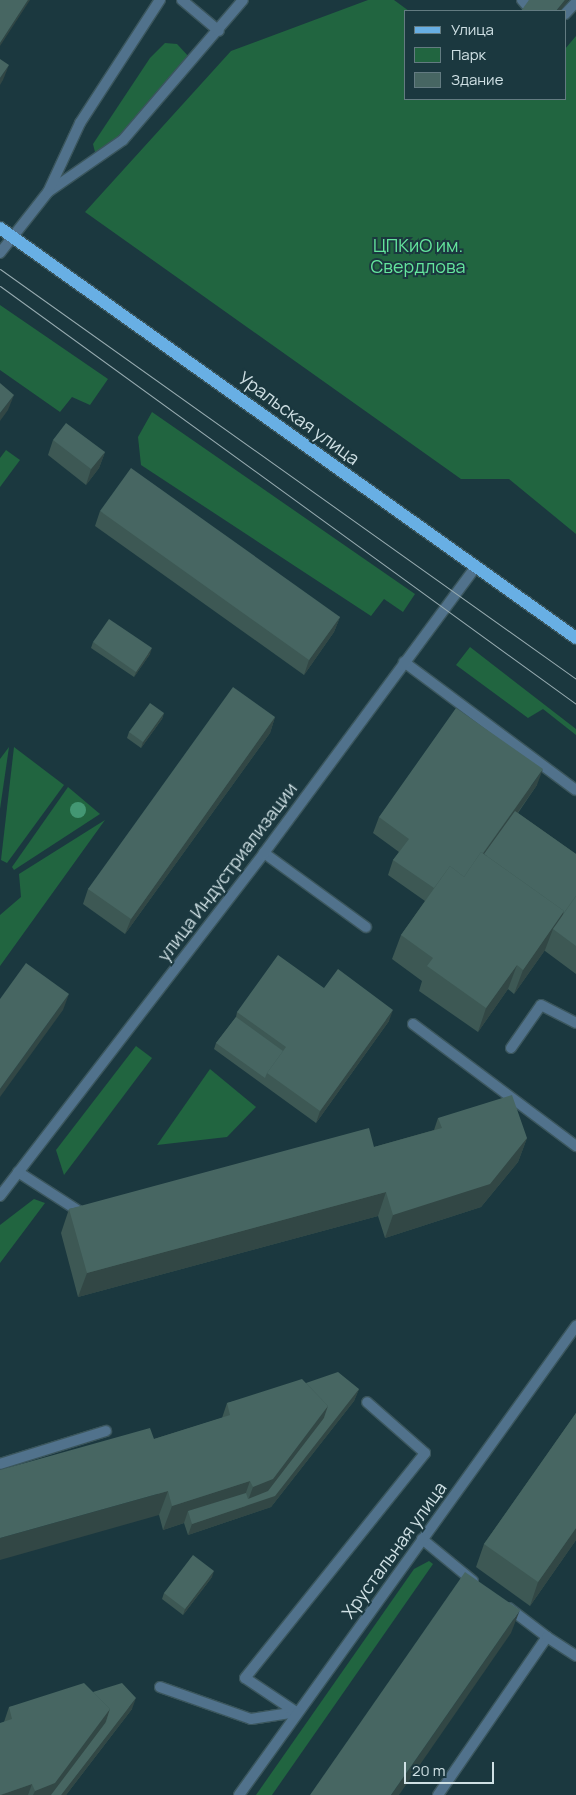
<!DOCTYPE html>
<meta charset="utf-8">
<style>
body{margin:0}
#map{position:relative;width:576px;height:1795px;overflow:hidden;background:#1b383f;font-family:Manrope,sans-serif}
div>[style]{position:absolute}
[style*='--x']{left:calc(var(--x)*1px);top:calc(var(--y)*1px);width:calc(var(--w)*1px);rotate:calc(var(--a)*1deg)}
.green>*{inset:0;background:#216540}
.roads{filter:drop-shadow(1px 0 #3b565d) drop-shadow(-1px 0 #3b565d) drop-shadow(0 1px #3b565d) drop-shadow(0 -1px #3b565d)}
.service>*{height:10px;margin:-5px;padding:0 5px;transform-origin:5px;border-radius:5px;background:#51728c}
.minor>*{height:10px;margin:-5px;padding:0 5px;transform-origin:5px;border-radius:5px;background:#51728c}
.tertiary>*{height:10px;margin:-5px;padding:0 5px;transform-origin:5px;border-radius:5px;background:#51728c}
.primary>*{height:12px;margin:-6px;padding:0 6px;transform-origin:6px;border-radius:6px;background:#68afe4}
.tram>*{height:1px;margin:-0.5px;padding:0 0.5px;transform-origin:0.5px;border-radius:0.5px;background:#97abb0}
.trees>*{width:16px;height:16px;margin:-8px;border-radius:50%;background:#439773}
.wall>*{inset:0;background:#3d5854}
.shaded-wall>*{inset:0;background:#324745}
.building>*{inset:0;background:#476662}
span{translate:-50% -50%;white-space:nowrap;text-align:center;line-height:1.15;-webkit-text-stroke:4px #1b383f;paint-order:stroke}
.park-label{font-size:18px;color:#64e59d}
.street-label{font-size:18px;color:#cfe0e4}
.legend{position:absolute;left:404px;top:10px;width:162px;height:90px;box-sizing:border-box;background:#1b383f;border:1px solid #637b81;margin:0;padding:6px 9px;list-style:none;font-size:15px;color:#cfe0e4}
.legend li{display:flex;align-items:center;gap:10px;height:25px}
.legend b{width:25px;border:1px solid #637b81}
.scale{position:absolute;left:404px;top:1762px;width:90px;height:22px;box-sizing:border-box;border:2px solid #cfe0e4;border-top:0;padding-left:6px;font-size:15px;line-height:18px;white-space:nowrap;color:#cfe0e4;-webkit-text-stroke:4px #1b383f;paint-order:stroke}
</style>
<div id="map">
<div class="green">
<div style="clip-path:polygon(368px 0,394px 0,409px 11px,405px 11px,405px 99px,565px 99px,565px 49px,576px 36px,576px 534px,509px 479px,461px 479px,85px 212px,231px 51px)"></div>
<div style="clip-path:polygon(165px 43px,177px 44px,190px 58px,104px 157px,96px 156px,93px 144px,150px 58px)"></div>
<div style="clip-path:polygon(0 305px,108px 379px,90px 405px,72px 397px,60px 412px,0 370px)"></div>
<div style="clip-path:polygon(152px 412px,415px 594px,403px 612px,384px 599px,371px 616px,141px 465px,138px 437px)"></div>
<div style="clip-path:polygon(6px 450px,20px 460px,0 487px,0 458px)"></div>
<div style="clip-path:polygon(470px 647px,576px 729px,576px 735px,543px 709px,528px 718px,456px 665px)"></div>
<div style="clip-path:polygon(9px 747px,0 809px,0 759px)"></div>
<div style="clip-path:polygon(14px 747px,64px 785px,7px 863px,1px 860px)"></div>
<div style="clip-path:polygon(68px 787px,100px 814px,14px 870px,12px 867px)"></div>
<div style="clip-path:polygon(105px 820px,0 966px,0 915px,21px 897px,19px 874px)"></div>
<div style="clip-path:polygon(136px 1046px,152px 1058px,64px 1175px,56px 1150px)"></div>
<div style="clip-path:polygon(210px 1069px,256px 1107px,227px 1137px,157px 1145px)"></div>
<div style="clip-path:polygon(34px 1199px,45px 1203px,0 1263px,0 1225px)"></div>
<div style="clip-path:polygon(429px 1561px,433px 1564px,272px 1795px,256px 1795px,414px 1569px)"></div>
</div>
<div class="roads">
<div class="service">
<div style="--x:522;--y:0;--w:9;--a:49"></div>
<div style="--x:565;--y:14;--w:16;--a:-47"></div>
<div style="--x:48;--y:192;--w:91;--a:-34.7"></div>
<div style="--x:123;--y:140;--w:184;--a:-49.4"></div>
<div style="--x:404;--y:662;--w:214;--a:36.7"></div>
<div style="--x:264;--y:853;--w:126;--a:36"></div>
<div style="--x:413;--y:1024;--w:204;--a:36.8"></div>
<div style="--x:511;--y:1048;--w:52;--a:-55.1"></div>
<div style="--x:541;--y:1005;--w:39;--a:27"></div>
<div style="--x:18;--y:1172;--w:80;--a:32.7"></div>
<div style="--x:0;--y:1464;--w:111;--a:-17.3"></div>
<div style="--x:422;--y:1539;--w:66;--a:39.5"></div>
<div style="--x:509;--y:1608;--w:48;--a:37.3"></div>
<div style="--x:160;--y:1687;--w:96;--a:19.4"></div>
<div style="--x:251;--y:1719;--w:46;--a:-8.8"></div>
<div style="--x:296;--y:1712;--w:61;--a:-146.3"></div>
<div style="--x:245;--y:1678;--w:288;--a:-51.3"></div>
<div style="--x:425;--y:1453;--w:77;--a:-138.7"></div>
<div style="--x:438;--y:1795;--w:192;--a:-55.4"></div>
<div style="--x:547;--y:1637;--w:35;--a:33"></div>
</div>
<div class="minor">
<div style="--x:182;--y:0;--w:48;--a:40"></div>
<div style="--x:0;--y:253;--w:78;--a:-51.8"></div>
<div style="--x:48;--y:192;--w:76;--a:-65.1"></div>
<div style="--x:80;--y:123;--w:147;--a:-57"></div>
</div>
<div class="tertiary">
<div style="--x:0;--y:1196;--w:433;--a:-52.4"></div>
<div style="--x:264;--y:853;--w:357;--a:-53.5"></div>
<div style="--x:239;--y:1795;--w:578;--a:-54.3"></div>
</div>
<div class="primary">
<div style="--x:0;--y:228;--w:707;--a:35.44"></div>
</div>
</div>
<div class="tram">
<div style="--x:0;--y:269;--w:707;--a:35.44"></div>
<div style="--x:0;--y:286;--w:712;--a:35.97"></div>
</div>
<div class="trees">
<div style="left:78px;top:810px"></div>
</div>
<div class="wall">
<div style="clip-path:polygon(53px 440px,105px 452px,99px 468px,86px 485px,48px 455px)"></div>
<div style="clip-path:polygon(100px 511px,340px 617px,334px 632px,304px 675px,95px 526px)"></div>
<div style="clip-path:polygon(93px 642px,150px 654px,134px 677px,91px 648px)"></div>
<div style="clip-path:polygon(164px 713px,162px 719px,141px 748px,127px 738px,129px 732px)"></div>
<div style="clip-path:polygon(275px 717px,270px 733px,125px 934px,83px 904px,88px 889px)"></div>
<div style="clip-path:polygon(537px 785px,518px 813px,576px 854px,576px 974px,545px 951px,545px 950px,514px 994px,508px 989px,478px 1032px,419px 991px,422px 981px,392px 959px,401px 935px,425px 901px,388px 875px,393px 860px,399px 852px,373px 833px,379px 817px)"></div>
<div style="clip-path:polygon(324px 988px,389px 1021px,316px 1123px,214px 1049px,216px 1043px,236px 1017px,237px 1012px)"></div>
<div style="clip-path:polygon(438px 1118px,527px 1138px,518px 1162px,481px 1207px,385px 1238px,378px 1216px,78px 1297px,61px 1233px,69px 1209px,374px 1147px,434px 1130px)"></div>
<div style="clip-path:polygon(306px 1383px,359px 1389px,354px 1401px,271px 1507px,188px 1535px,184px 1523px,163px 1530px,159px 1515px,154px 1439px,222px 1418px,227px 1403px)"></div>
<div style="clip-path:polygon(576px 1413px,576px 1540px,530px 1606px,476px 1567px,484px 1544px)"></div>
<div style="clip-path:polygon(212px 1577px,183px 1615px,162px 1599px,164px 1593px)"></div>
<div style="clip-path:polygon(93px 1692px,132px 1709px,66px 1795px,0 1795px,4px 1722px,9px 1707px)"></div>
</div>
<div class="shaded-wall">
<div style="clip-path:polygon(28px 0,30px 0,0 46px,0 43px)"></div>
<div style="clip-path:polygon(565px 0,569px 0,560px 11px,556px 11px)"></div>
<div style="clip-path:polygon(9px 65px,3px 80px,0 85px,0 78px)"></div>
<div style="clip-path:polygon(14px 395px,8px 410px,0 421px,0 413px)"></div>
<div style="clip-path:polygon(105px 452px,99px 468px,86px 485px,91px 469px)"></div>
<div style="clip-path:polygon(340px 617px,334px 632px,304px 675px,309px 660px)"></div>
<div style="clip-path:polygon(152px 648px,150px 654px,134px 677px,136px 672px)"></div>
<div style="clip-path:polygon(164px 713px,162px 719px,141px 748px,143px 742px)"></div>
<div style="clip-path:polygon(275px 717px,270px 733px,125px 934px,131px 919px)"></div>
<div style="clip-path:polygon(543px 769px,537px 785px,479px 867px,461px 885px)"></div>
<div style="clip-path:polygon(564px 911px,560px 924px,553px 929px,545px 950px,514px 994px,523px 970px)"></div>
<div style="clip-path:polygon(517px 965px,508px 989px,478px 1032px,486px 1008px)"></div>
<div style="clip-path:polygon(69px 994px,63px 1010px,0 1097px,0 1089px)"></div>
<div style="clip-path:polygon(393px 1010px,389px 1021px,316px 1123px,320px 1111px)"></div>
<div style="clip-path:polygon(527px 1138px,518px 1162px,481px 1207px,385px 1238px,393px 1215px)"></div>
<div style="clip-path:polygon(386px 1192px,378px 1216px,78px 1297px,87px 1273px)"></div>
<div style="clip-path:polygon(359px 1389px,354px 1401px,271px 1507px,188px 1535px,192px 1524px,246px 1506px,253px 1487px,328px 1406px,320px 1429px)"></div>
<div style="clip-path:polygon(250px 1481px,242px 1504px,188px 1511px,184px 1523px,163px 1530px,172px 1506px)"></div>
<div style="clip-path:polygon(168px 1491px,159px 1515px,0 1560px,0 1538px)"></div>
<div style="clip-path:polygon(576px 1528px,576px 1540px,530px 1606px,538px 1582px)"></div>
<div style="clip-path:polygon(214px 1571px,212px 1577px,183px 1615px,185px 1609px)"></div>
<div style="clip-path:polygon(520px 1610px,511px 1633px,399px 1795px,391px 1795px)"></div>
<div style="clip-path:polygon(136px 1698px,132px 1709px,66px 1795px,61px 1795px)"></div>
<div style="clip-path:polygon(110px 1709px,102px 1733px,55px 1795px,33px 1795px,35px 1791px)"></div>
<div style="clip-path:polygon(32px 1784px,28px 1795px,1px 1795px)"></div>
</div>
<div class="building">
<div style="clip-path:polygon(0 0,28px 0,0 43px)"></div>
<div style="clip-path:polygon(529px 0,565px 0,556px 11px,521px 11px)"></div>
<div style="clip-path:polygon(0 59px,9px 65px,0 78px)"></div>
<div style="clip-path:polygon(0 383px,14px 395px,0 413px)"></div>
<div style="clip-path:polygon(66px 423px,105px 452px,91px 469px,53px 440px)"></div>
<div style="clip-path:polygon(131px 468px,340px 617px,309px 660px,100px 511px)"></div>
<div style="clip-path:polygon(109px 619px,152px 648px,136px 672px,93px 642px)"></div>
<div style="clip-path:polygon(233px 687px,275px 717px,131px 919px,88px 889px)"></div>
<div style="clip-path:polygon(150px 703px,164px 713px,143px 742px,129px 732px)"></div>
<div style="clip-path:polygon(456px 708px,543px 769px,483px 853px,481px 852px,464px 877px,450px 866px,434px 888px,393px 860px,409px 839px,379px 817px)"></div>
<div style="clip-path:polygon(515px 811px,576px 854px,576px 896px,563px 914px,564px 911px,484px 854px)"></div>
<div style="clip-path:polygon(481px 852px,564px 911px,523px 970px,517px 965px,486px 1008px,427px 966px,433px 958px,401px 935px,450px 866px,464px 877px)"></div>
<div style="clip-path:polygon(576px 896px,576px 946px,553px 929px)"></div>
<div style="clip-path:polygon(278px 955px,324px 988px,338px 969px,393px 1010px,320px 1111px,267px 1073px,286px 1047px,237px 1012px)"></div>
<div style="clip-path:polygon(26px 963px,69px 994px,0 1089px,0 999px)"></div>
<div style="clip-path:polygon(236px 1017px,283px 1051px,267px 1073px,265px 1078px,216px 1043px)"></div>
<div style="clip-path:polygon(512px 1095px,527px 1138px,490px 1184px,393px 1215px,386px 1192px,87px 1273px,69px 1209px,369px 1128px,374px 1147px,442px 1128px,438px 1118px)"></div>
<div style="clip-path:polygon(338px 1372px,359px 1389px,275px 1496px,192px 1524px,188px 1511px,246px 1493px,248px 1499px,268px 1491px,324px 1418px,328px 1406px,306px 1383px)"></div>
<div style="clip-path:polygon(302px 1379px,328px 1406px,273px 1479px,253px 1487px,250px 1481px,172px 1506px,168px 1491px,0 1538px,0 1470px,150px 1428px,154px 1439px,230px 1415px,227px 1403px)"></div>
<div style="clip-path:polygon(576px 1413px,576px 1528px,538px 1582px,484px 1544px)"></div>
<div style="clip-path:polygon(193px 1555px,214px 1571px,185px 1609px,164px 1593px)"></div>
<div style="clip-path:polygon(465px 1572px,520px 1610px,391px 1795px,310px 1795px)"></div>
<div style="clip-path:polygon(84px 1683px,110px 1709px,55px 1783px,35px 1791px,32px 1784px,0 1795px,0 1723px,12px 1719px,9px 1707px)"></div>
<div style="clip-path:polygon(122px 1683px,136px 1698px,61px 1795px,51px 1795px,106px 1722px,110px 1709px,93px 1692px)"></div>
</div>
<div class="park-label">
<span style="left:418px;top:256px">ЦПКиО им.<br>Свердлова</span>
</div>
<div class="street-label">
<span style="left:299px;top:418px;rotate:36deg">Уральская улица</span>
<span style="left:227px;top:872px;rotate:-53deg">улица Индустриализации</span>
<span style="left:394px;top:1550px;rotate:-54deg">Хрустальная улица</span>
</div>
<ul class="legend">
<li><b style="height:6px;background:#68afe4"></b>Улица</li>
<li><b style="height:14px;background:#216540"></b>Парк</li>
<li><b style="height:14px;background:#476662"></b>Здание</li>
</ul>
<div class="scale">20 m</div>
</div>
